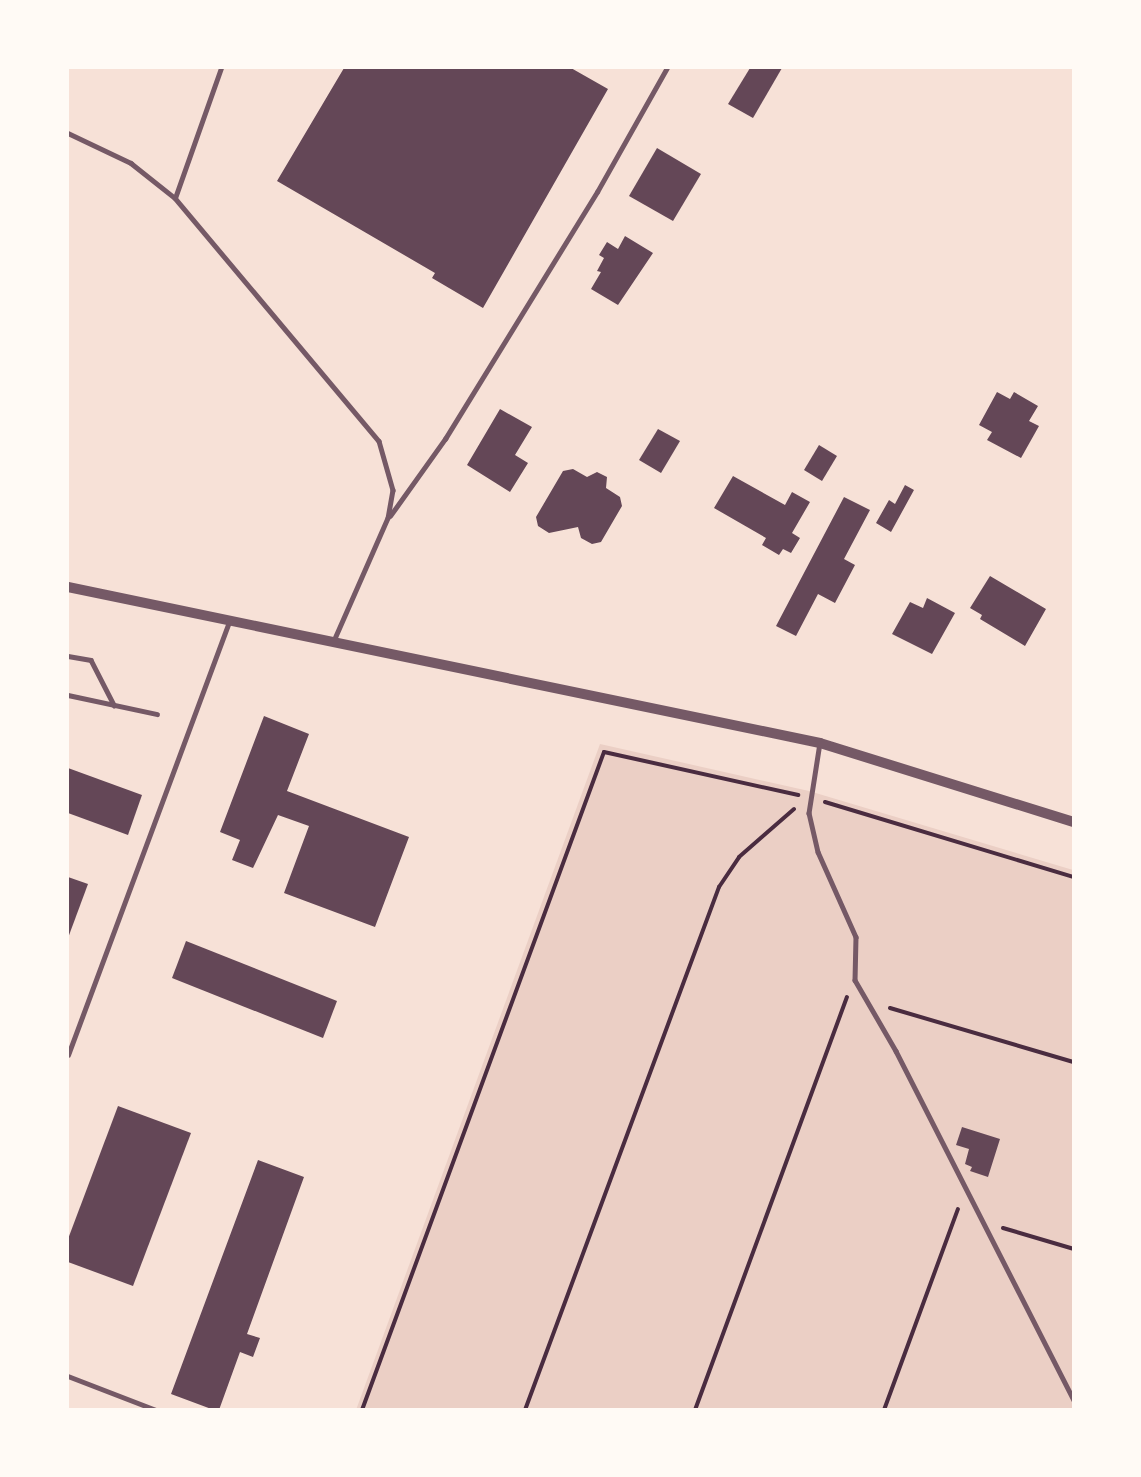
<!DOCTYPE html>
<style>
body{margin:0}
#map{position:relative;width:1141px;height:1477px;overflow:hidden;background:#f7e1d7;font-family:"Source Serif 4",serif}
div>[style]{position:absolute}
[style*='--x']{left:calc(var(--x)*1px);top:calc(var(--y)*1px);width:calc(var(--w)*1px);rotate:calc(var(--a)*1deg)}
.green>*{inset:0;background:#ebcfc5}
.building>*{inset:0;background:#644757}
.path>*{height:4px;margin:-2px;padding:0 2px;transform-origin:2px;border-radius:2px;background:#4a2c40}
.service>*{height:4.5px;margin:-2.25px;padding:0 2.25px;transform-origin:2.25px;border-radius:2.25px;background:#755966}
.tertiary>*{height:10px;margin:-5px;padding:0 5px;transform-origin:5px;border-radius:5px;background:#755966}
span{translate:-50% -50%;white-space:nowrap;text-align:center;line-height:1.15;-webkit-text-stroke:4.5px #fffaf5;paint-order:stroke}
.frame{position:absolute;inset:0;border:69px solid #fffaf5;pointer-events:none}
</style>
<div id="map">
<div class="green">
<div style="clip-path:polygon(600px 744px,809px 791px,1073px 870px,1073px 1409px,356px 1410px)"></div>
</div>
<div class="building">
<div style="clip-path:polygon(344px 68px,571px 68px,608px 89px,483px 308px,432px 278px,435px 273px,277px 181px)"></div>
<div style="clip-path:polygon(750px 68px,782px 68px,753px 118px,728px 104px)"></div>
<div style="clip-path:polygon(657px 148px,701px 174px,673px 221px,629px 196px)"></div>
<div style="clip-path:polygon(625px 236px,653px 253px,618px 305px,591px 289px,601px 272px,597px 271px,604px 258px,599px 255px,607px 242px,618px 249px)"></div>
<div style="clip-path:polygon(997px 392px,1010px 399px,1014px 392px,1038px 406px,1029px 421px,1039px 426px,1021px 458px,987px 440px,992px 432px,979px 425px)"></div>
<div style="clip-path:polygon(500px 409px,532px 427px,515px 455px,528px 463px,510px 492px,467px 465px)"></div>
<div style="clip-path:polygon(658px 429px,680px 441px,661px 473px,639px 460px)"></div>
<div style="clip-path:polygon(819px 445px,837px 456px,822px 481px,804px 470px)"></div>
<div style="clip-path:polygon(573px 469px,587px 477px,597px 472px,607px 477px,606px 488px,620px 497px,622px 506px,601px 542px,592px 544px,581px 538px,578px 527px,549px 533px,538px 526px,536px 517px,563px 471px)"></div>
<div style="clip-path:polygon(733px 476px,785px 505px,792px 492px,810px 502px,792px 533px,800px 538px,791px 553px,783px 549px,779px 555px,762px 545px,766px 538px,714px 508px)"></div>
<div style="clip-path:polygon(905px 485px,914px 490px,891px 532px,876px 523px,889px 500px,895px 504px)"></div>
<div style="clip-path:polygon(844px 497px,870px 510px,844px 559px,855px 565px,835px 603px,818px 594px,796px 636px,776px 626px)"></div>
<div style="clip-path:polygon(990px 576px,1046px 609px,1025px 646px,980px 619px,982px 615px,970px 608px)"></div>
<div style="clip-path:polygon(927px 598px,955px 613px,932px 654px,892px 634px,910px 602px,923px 608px)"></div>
<div style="clip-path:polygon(264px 716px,309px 734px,287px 791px,409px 837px,375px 927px,284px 893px,309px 826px,278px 815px,253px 868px,232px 860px,240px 840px,220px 832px)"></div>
<div style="clip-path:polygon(68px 768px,142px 795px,128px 835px,68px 813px)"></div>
<div style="clip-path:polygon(68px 877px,88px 884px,68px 938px)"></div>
<div style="clip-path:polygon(186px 941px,337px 1001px,323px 1038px,172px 978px)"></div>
<div style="clip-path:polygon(118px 1106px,191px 1133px,133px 1286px,68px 1262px,68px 1239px)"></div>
<div style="clip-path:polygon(962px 1127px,1000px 1139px,988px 1177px,970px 1171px,972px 1167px,965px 1164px,969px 1149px,956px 1145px)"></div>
<div style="clip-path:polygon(258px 1160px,304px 1177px,247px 1334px,260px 1338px,253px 1357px,240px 1352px,219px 1410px,214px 1410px,171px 1394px)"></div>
</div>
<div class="path">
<div style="--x:825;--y:802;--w:260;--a:16.8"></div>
<div style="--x:890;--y:1008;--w:192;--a:16.4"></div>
<div style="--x:1003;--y:1228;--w:74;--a:16.5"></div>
<div style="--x:362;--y:1410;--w:701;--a:-69.81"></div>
<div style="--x:604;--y:752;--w:199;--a:12.5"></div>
<div style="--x:525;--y:1410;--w:558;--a:-69.65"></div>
<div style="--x:719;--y:887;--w:36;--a:-56"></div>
<div style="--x:739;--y:857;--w:73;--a:-41.1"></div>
<div style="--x:695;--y:1410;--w:440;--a:-69.8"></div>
<div style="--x:884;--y:1410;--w:214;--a:-69.8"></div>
</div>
<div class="service">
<div style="--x:68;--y:133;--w:70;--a:25.5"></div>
<div style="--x:131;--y:163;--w:56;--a:38.5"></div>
<div style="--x:175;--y:198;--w:317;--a:50"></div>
<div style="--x:379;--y:441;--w:51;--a:74.1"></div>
<div style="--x:393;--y:490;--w:28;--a:100"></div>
<div style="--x:388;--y:518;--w:134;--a:113.7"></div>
<div style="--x:175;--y:198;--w:138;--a:-70.5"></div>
<div style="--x:390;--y:516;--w:95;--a:-54.5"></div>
<div style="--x:445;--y:439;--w:290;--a:-58.4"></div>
<div style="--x:597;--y:192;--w:142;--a:-60.6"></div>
<div style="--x:68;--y:656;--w:23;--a:10"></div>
<div style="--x:91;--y:660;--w:51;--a:62.9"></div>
<div style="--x:68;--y:695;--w:91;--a:12.1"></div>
<div style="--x:820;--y:743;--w:71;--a:98.9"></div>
<div style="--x:809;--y:813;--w:40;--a:77"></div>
<div style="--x:818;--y:852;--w:93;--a:65.9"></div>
<div style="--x:856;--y:937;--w:43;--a:91.3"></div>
<div style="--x:855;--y:980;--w:82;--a:60"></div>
<div style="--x:896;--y:1051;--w:393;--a:63"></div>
<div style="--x:68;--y:1055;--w:464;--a:-69.6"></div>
<div style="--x:68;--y:1376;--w:94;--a:21.1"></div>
</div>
<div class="tertiary">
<div style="--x:68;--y:587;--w:768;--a:11.72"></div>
<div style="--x:820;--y:743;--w:266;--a:17.3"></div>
</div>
<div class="frame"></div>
</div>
